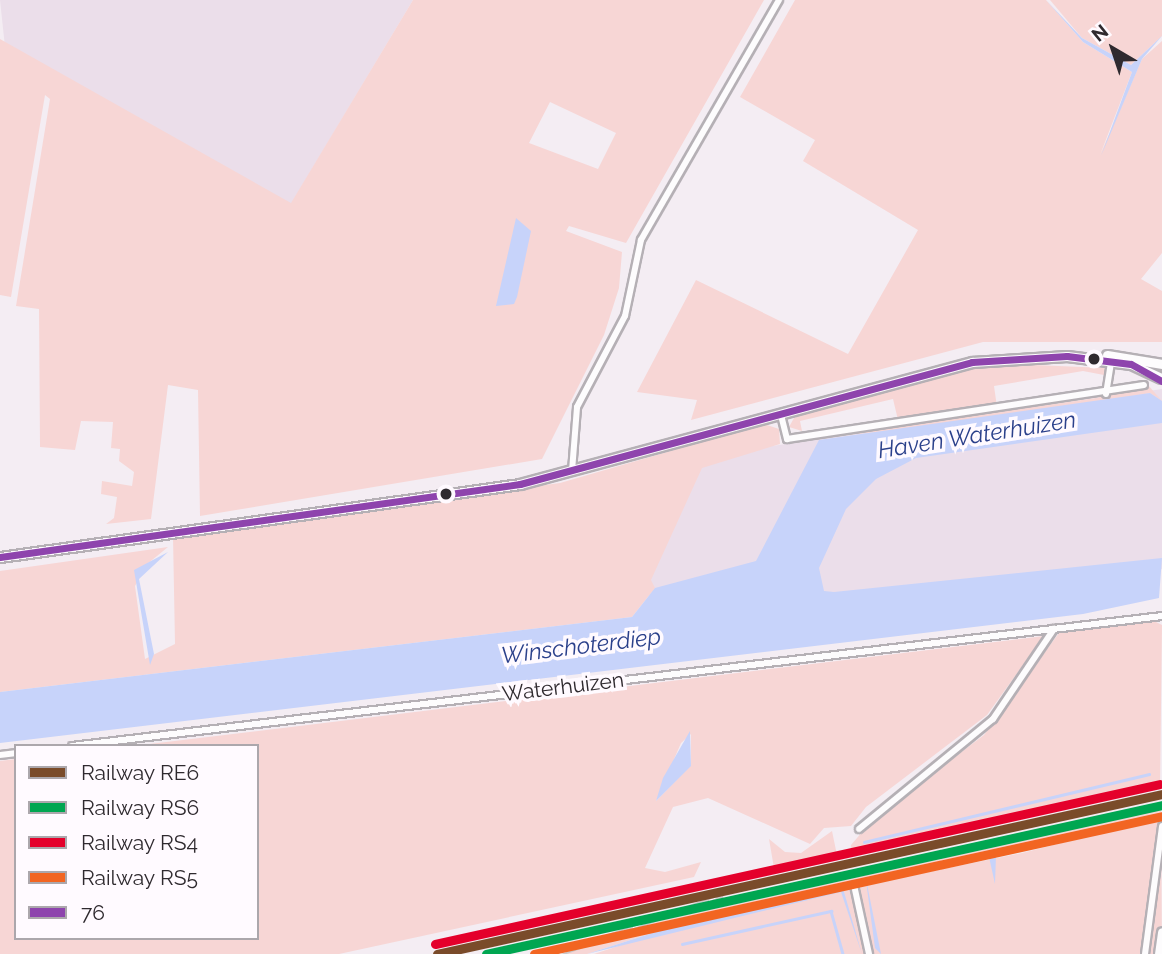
<!DOCTYPE html>
<style>
body{margin:0}
#map{position:relative;width:1162px;height:954px;overflow:hidden;background:#f4edf3;font-family:Raleway,sans-serif}
div>[style]{position:absolute}
[style*='--x']{left:calc(var(--x)*1px);top:calc(var(--y)*1px);width:calc(var(--w)*1px);rotate:calc(var(--a)*1deg)}
.built>*{inset:0;background:#ebdeea}
.green>*{inset:0;background:#f7d6d5}
.water>*{inset:0;background:#c7d3fa}
.stream>*{height:2.5px;margin:-1.25px;padding:0 1.25px;transform-origin:1.25px;border-radius:1.25px;background:#c7d3fa}
.roads{filter:drop-shadow(2px 0 #b5b0b5) drop-shadow(-2px 0 #b5b0b5) drop-shadow(0 2px #b5b0b5) drop-shadow(0 -2px #b5b0b5)}
.street>*{height:6px;margin:-3px;padding:0 3px;transform-origin:3px;border-radius:3px;background:#fdfcfd}
.secondary>*{height:9px;margin:-4.5px;padding:0 4.5px;transform-origin:4.5px;border-radius:4.5px;background:#fdfcfd}
.rail>*{height:5px;margin-top:-2.5px;transform-origin:0;background:repeating-linear-gradient(90deg,#fffaff 0 8px,#cac8c9 0 16px);box-sizing:border-box;border-block:2px solid #cac8c9}
.bus-1>*{height:7px;margin:-3.5px;padding:0 3.5px;transform-origin:3.5px;border-radius:3.5px;background:#8e44ad}
.rail-1>*{height:9px;margin:-4.5px;padding:0 4.5px;transform-origin:4.5px;border-radius:4.5px;background:#7a4b2a}
.rail-2>*{height:9px;margin:-4.5px;padding:0 4.5px;transform-origin:4.5px;border-radius:4.5px;background:#00a651}
.rail-3>*{height:9px;margin:-4.5px;padding:0 4.5px;transform-origin:4.5px;border-radius:4.5px;background:#e4002b}
.rail-4>*{height:9px;margin:-4.5px;padding:0 4.5px;transform-origin:4.5px;border-radius:4.5px;background:#f26522}
.dots>*{width:19px;height:19px;translate:-50% -50%;box-sizing:border-box;border:4px solid #fffaff;border-radius:50%}
span{translate:-50% -50%;white-space:nowrap;text-align:center;line-height:1.15;-webkit-text-stroke:7px #fffaff;paint-order:stroke}
.street-label{font-size:21px;color:#2f2a2f}
.water-label{font-size:23px;color:#2b408b;font-style:italic}
.legend{position:absolute;left:14px;top:744px;width:245px;height:196px;box-sizing:border-box;background:#fffaff;border:2px solid #aca7ac;margin:0;padding:9px 12px;list-style:none;font-size:21px;color:#2f2a2f}
.legend li{display:flex;align-items:center;gap:14px;height:35px}
.legend b{width:35px;border:2px solid #aca7ac}
.north{position:absolute;left:1078px;top:14px;width:70px;height:70px;-webkit-text-stroke:5px #fffaff;paint-order:stroke;rotate:321deg;font-size:19px;font-weight:700;line-height:28px;text-align:center;color:#2f2a2f}
.north::after{content:'';display:block;margin:auto;width:24px;height:32px;background:#2f2a2f;clip-path:polygon(50% 0,100% 100%,50% 72%,0 100%)}
</style>
<div id="map">
<div class="built">
<div style="clip-path:polygon(0 0,413px 0,291px 204px,5px 47px)"></div>
<div style="clip-path:polygon(1162px 389px,1162px 569px,915px 602px,642px 595px,703px 456px)"></div>
</div>
<div class="green">
<div style="clip-path:polygon(evenodd,413px 0,764px 0,626px 243px,569px 226px,566px 231px,622px 252px,619px 288px,604px 335px,542px 459px,200px 516px,198px 390px,168px 385px,151px 519px,106px 524px,114px 518px,117px 497px,101px 494px,102px 481px,132px 486px,134px 472px,119px 461px,120px 449px,111px 448px,113px 422px,81px 421px,75px 450px,40px 447px,39px 309px,16px 306px,50px 99px,45px 95px,11px 297px,0 295px,0 39px,291px 203px,413px 0,550px 102px,616px 133px,598px 169px,529px 143px,550px 102px)"></div>
<div style="clip-path:polygon(795px 0,1046px 0,1083px 42px,1132px 72px,1100px 155px,1142px 59px,1162px 41px,1162px 253px,1141px 279px,1162px 291px,1162px 342px,983px 342px,691px 420px,697px 400px,637px 392px,696px 280px,848px 354px,918px 230px,803px 161px,815px 140px,740px 97px)"></div>
<div style="clip-path:polygon(1050px 0,1162px 0,1162px 36px,1131px 65px,1082px 38px)"></div>
<div style="clip-path:polygon(1010px 364px,1106px 368px,1104px 375px,1083px 371px,994px 386px,997px 407px,898px 420px,893px 399px,800px 421px,802px 431px,789px 427px,794px 418px,817px 408px,940px 373px)"></div>
<div style="clip-path:polygon(1148px 385px,1162px 401px,1150px 393px,959px 424px,794px 440px,1096px 398px)"></div>
<div style="clip-path:polygon(764px 424px,779px 429px,780px 444px,702px 468px,651px 580px,655px 588px,632px 617px,0 692px,0 571px,168px 547px,146px 565px,135px 586px,145px 659px,175px 644px,173px 536px,560px 483px)"></div>
<div style="clip-path:polygon(1154px 621px,1162px 625px,1160px 789px,850px 857px,851px 845px,875px 817px,984px 735px,1059px 633px)"></div>
<div style="clip-path:polygon(evenodd,1044px 636px,987px 715px,866px 807px,851px 826px,824px 828px,810px 844px,708px 798px,673px 807px,645px 868px,665px 872px,701px 862px,694px 877px,339px 954px,0 954px,0 761px,16px 759px,16px 938px,257px 938px,257px 746px,133px 746px,1044px 636px,691px 734px,691px 765px,656px 801px,681px 743px,691px 734px)"></div>
<div style="clip-path:polygon(evenodd,1161px 802px,1162px 954px,594px 954px,667px 930px,845px 889px,831px 888px,693px 920px,587px 954px,565px 954px,719px 900px,1161px 802px,1145px 822px,1022px 853px,864px 885px,901px 872px,1145px 822px)"></div>
<div style="clip-path:polygon(832px 831px,838px 860px,775px 874px,769px 839px,785px 852px,801px 853px)"></div>
</div>
<div class="water">
<div style="clip-path:polygon(1046px 0,1082px 38px,1131px 65px,1162px 36px,1142px 59px,1101px 156px,1132px 72px,1083px 42px)"></div>
<div style="clip-path:polygon(516px 218px,531px 231px,517px 297px,514px 304px,496px 306px)"></div>
<div style="clip-path:polygon(1150px 393px,1162px 401px,1162px 423px,916px 458px,876px 479px,846px 509px,819px 568px,824px 591px,834px 592px,1162px 558px,1159px 598px,1083px 614px,0 743px,0 692px,632px 617px,655px 588px,756px 561px,819px 440px)"></div>
<div style="clip-path:polygon(168px 552px,139px 579px,154px 654px,150px 665px,134px 570px)"></div>
<div style="clip-path:polygon(690px 731px,691px 766px,656px 801px,663px 778px)"></div>
<div style="clip-path:polygon(1147px 824px,996px 856px,995px 884px,989px 857px,867px 884px,881px 954px,875px 948px,866px 881px)"></div>
<div style="clip-path:polygon(842px 885px,862px 954px,841px 892px,587px 954px,693px 920px)"></div>
</div>
<div class="stream">
<div style="--x:864;--y:842;--w:293;--a:-13.4"></div>
<div style="--x:682;--y:944;--w:153;--a:-12.5"></div>
<div style="--x:831;--y:911;--w:45;--a:74.4"></div>
</div>
<div class="roads">
<div class="street">
<div style="--x:1106;--y:394;--w:33;--a:-81"></div>
<div style="--x:781;--y:415;--w:25;--a:76"></div>
<div style="--x:787;--y:439;--w:361;--a:-8.6"></div>
<div style="--x:572;--y:471;--w:64;--a:-85.5"></div>
<div style="--x:577;--y:407;--w:103;--a:-62.2"></div>
<div style="--x:625;--y:316;--w:78;--a:-78.1"></div>
<div style="--x:641;--y:240;--w:277;--a:-60.1"></div>
<div style="--x:72;--y:746;--w:1098;--a:-6.8"></div>
<div style="--x:0;--y:755;--w:16;--a:-7"></div>
<div style="--x:859;--y:829;--w:173;--a:-39.4"></div>
<div style="--x:993;--y:719;--w:109;--a:-55.9"></div>
<div style="--x:854;--y:885;--w:71;--a:77.7"></div>
<div style="--x:1145;--y:954;--w:129;--a:-82.4"></div>
</div>
<div class="secondary">
<div style="--x:1107;--y:355;--w:56;--a:9.3"></div>
<div style="--x:0;--y:557;--w:525;--a:-7.99"></div>
<div style="--x:520;--y:484;--w:468;--a:-15.1"></div>
<div style="--x:972;--y:362;--w:95;--a:-3.6"></div>
<div style="--x:1067;--y:356;--w:64;--a:7.1"></div>
<div style="--x:1131;--y:364;--w:33;--a:25"></div>
<div style="--x:1159;--y:954;--w:22;--a:-82"></div>
</div>
</div>
<div class="rail">
<div style="--x:558;--y:954;--w:175;--a:-19.7"></div>
</div>
<div class="bus-1">
<div style="--x:0;--y:557;--w:525;--a:-7.99"></div>
<div style="--x:520;--y:484;--w:468;--a:-15.1"></div>
<div style="--x:972;--y:362;--w:95;--a:-3.6"></div>
<div style="--x:1067;--y:356;--w:64;--a:7.1"></div>
<div style="--x:1131;--y:364;--w:35;--a:29"></div>
</div>
<div class="rail-1">
<div style="--x:437;--y:954;--w:742;--a:-12.45"></div>
</div>
<div class="rail-2">
<div style="--x:486;--y:954;--w:692;--a:-12.43"></div>
</div>
<div class="rail-3">
<div style="--x:435;--y:944;--w:742;--a:-12.45"></div>
</div>
<div class="rail-4">
<div style="--x:534;--y:954;--w:643;--a:-12.39"></div>
</div>
<div class="dots">
<div style="left:1094px;top:359px;background:#2f2a2f"></div>
<div style="left:446px;top:494px;background:#2f2a2f"></div>
</div>
<div class="street-label">
<span style="left:563px;top:687px;rotate:-7deg">Waterhuizen</span>
</div>
<div class="water-label">
<span style="left:977px;top:435px;rotate:-9deg">Haven Waterhuizen</span>
<span style="left:581px;top:646px;rotate:-7deg">Winschoterdiep</span>
</div>
<ul class="legend">
<li><b style="height:9px;background:#7a4b2a"></b>Railway RE6</li>
<li><b style="height:9px;background:#00a651"></b>Railway RS6</li>
<li><b style="height:9px;background:#e4002b"></b>Railway RS4</li>
<li><b style="height:9px;background:#f26522"></b>Railway RS5</li>
<li><b style="height:9px;background:#8e44ad"></b>76</li>
</ul>
<div class="north">N</div>
</div>
